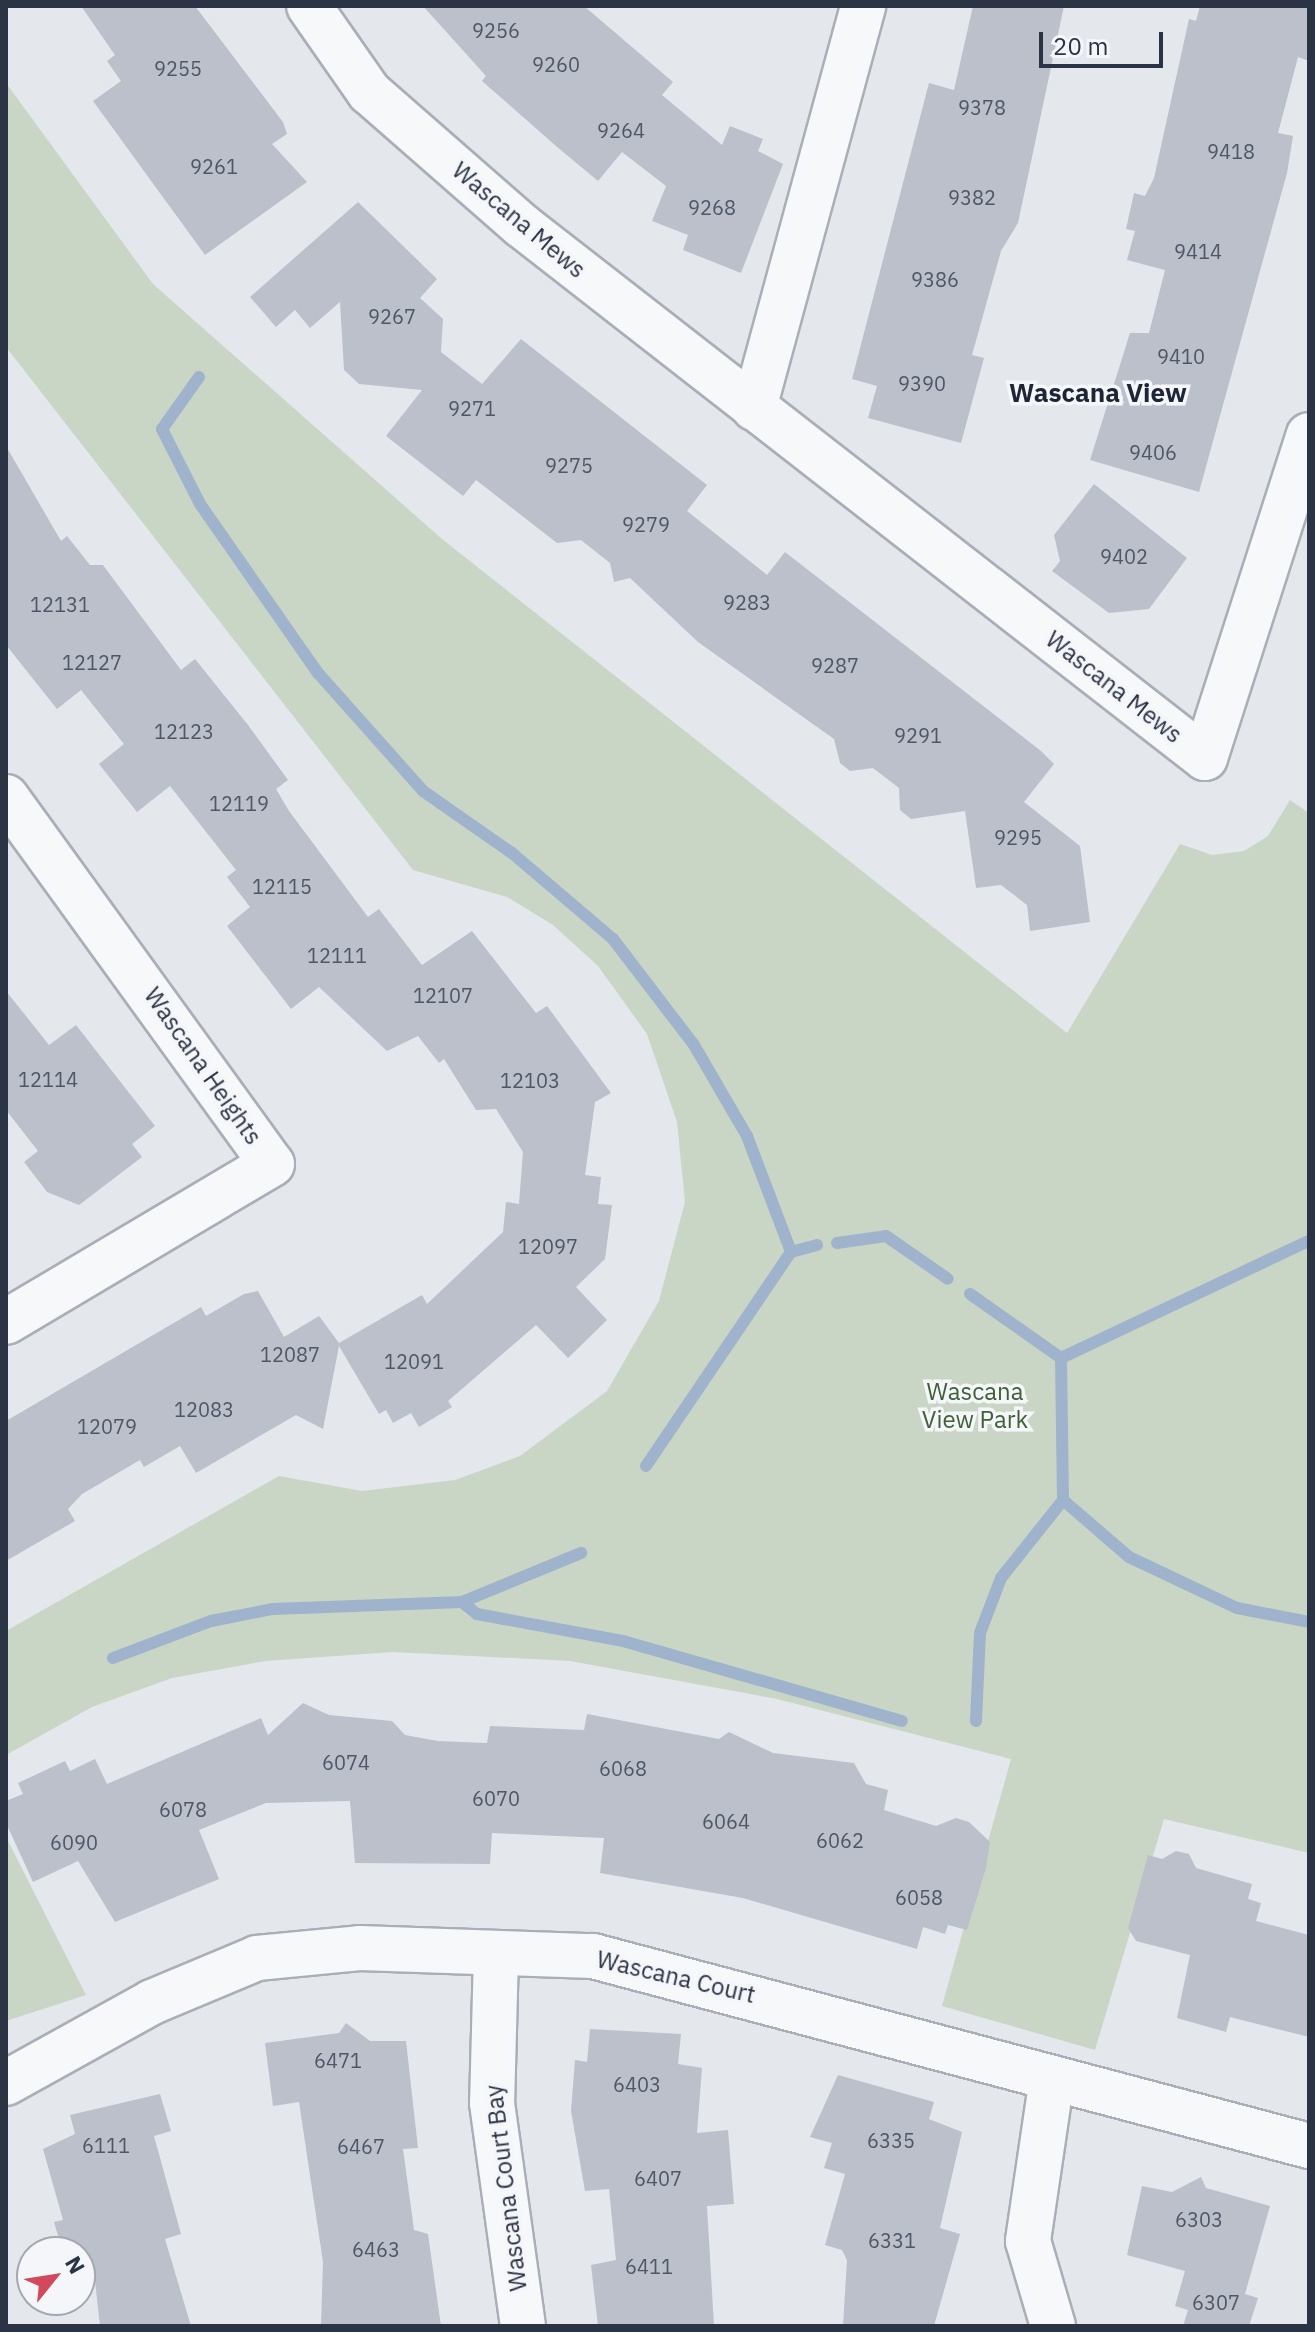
<!DOCTYPE html>
<style>
body{margin:0}
#map{position:relative;width:1315px;height:2332px;overflow:hidden;background:#e4e7ec;font-family:"IBM Plex Sans",sans-serif}
div>[style]{position:absolute}
[style*='--x']{left:calc(var(--x)*1px);top:calc(var(--y)*1px);width:calc(var(--w)*1px);rotate:calc(var(--a)*1deg)}
.green>*{inset:0;background:#c9d6c5}
.stream>*{height:12px;margin:-6px;padding:0 6px;transform-origin:6px;border-radius:6px;background:#9fb4cc}
.building>*{inset:0;background:#bbc0ca}
.roads{filter:drop-shadow(2px 0 #a9aeb7) drop-shadow(-2px 0 #a9aeb7) drop-shadow(0 2px #a9aeb7) drop-shadow(0 -2px #a9aeb7)}
.minor>*{height:44px;margin:-22px;padding:0 22px;transform-origin:22px;border-radius:22px;background:#f7f8fa}
span{translate:-50% -50%;white-space:nowrap;text-align:center;line-height:1.15;-webkit-text-stroke:7px #f4f6f9;paint-order:stroke}
.number-label{font-size:20px;color:#4f5766}
.number-label span{-webkit-text-stroke-width:0}
.street-label{font-size:24px;color:#2b3445}
.park-label{font-size:24px;color:#3f6138}
.neighbourhood-label{font-size:26px;color:#1d2536;font-weight:700}
.frame{position:absolute;inset:0;border:8px solid #2b3445;pointer-events:none}
.north{position:absolute;left:16px;top:2236px;width:80px;height:80px;box-sizing:border-box;background:#f4f6f9;border:2px solid #a4a8b1;border-radius:50%;rotate:60deg;font-size:22px;font-weight:700;line-height:32px;text-align:center;color:#2b3445}
.north::after{content:'';display:block;margin:auto;width:28px;height:36px;background:#d1495b;clip-path:polygon(50% 0,100% 100%,50% 72%,0 100%)}
.scale{position:absolute;left:1039px;top:32px;width:124px;height:36px;box-sizing:border-box;border:4px solid #2b3445;border-top:0;padding-left:10px;font-size:24px;line-height:28px;white-space:nowrap;color:#2b3445;-webkit-text-stroke:6px #f4f6f9;paint-order:stroke}
</style>
<div id="map">
<div class="green">
<div style="clip-path:polygon(6px 83px,153px 284px,442px 539px,1067px 1033px,1180px 844px,1212px 855px,1244px 851px,1268px 836px,1290px 800px,1309px 813px,1309px 1853px,1164px 1819px,1095px 2050px,942px 2006px,1011px 1759px,777px 1699px,570px 1661px,393px 1652px,265px 1661px,172px 1678px,92px 1707px,6px 1755px,6px 1631px,279px 1476px,362px 1491px,455px 1480px,520px 1456px,607px 1391px,659px 1301px,685px 1202px,677px 1122px,647px 1034px,598px 966px,553px 925px,507px 897px,413px 870px,6px 347px)"></div>
<div style="clip-path:polygon(6px 1837px,86px 1995px,6px 2021px)"></div>
</div>
<div class="stream">
<div style="--x:199;--y:377;--w:64;--a:125.4"></div>
<div style="--x:162;--y:429;--w:84;--a:63.1"></div>
<div style="--x:200;--y:504;--w:206;--a:55.1"></div>
<div style="--x:318;--y:673;--w:158;--a:48.3"></div>
<div style="--x:423;--y:791;--w:108;--a:34.9"></div>
<div style="--x:512;--y:853;--w:133;--a:40.4"></div>
<div style="--x:613;--y:939;--w:133;--a:52.6"></div>
<div style="--x:694;--y:1045;--w:105;--a:59.8"></div>
<div style="--x:747;--y:1136;--w:124;--a:69.2"></div>
<div style="--x:791;--y:1252;--w:27;--a:-15"></div>
<div style="--x:837;--y:1243;--w:49;--a:-8.1"></div>
<div style="--x:886;--y:1236;--w:75;--a:34.7"></div>
<div style="--x:970;--y:1294;--w:111;--a:35.1"></div>
<div style="--x:1061;--y:1358;--w:142;--a:89.2"></div>
<div style="--x:1063;--y:1500;--w:87;--a:40.8"></div>
<div style="--x:1129;--y:1557;--w:119;--a:25.3"></div>
<div style="--x:1237;--y:1608;--w:73;--a:11"></div>
<div style="--x:1061;--y:1358;--w:274;--a:-25.3"></div>
<div style="--x:646;--y:1466;--w:258;--a:-55.9"></div>
<div style="--x:462;--y:1602;--w:19;--a:39"></div>
<div style="--x:477;--y:1614;--w:148;--a:10.5"></div>
<div style="--x:623;--y:1641;--w:290;--a:16"></div>
<div style="--x:113;--y:1658;--w:105;--a:-20.7"></div>
<div style="--x:211;--y:1621;--w:63;--a:-11"></div>
<div style="--x:273;--y:1609;--w:189;--a:-2.1"></div>
<div style="--x:462;--y:1602;--w:129;--a:-22.4"></div>
<div style="--x:976;--y:1721;--w:88;--a:-87.4"></div>
<div style="--x:980;--y:1633;--w:59;--a:-69.1"></div>
<div style="--x:1001;--y:1578;--w:100;--a:-51.5"></div>
</div>
<div class="building">
<div style="clip-path:polygon(81px 6px,195px 6px,283px 122px,287px 134px,272px 144px,307px 182px,205px 255px,93px 101px,121px 81px,107px 61px,115px 55px)"></div>
<div style="clip-path:polygon(423px 6px,584px 6px,673px 82px,662px 95px,722px 145px,730px 126px,763px 139px,758px 151px,783px 164px,741px 273px,683px 250px,688px 235px,652px 221px,666px 186px,622px 152px,598px 181px,556px 146px,482px 81px,486px 76px)"></div>
<div style="clip-path:polygon(973px 6px,1064px 6px,1018px 223px,1001px 251px,972px 355px,984px 358px,961px 443px,868px 418px,877px 386px,852px 379px,929px 83px,954px 90px)"></div>
<div style="clip-path:polygon(1200px 6px,1309px 6px,1309px 61px,1298px 57px,1278px 133px,1293px 136px,1287px 173px,1199px 492px,1090px 460px,1130px 333px,1149px 333px,1165px 270px,1127px 260px,1135px 231px,1126px 229px,1134px 193px,1145px 196px,1154px 178px,1189px 19px,1196px 21px)"></div>
<div style="clip-path:polygon(358px 202px,437px 279px,420px 298px,443px 319px,441px 352px,482px 384px,521px 339px,707px 485px,687px 511px,767px 575px,785px 552px,1041px 751px,1054px 764px,1024px 802px,1080px 846px,1090px 922px,1030px 931px,1027px 905px,1001px 885px,976px 888px,965px 811px,911px 819px,900px 810px,899px 788px,873px 768px,850px 771px,840px 763px,834px 739px,698px 642px,630px 578px,614px 582px,610px 563px,581px 540px,557px 543px,476px 480px,463px 496px,386px 436px,422px 390px,359px 384px,344px 370px,340px 302px,310px 328px,295px 310px,276px 327px,250px 297px)"></div>
<div style="clip-path:polygon(6px 446px,61px 541px,67px 536px,90px 565px,103px 565px,181px 670px,195px 659px,248px 725px,288px 780px,276px 789px,289px 811px,368px 917px,379px 909px,422px 965px,472px 931px,536px 1013px,547px 1006px,611px 1093px,595px 1102px,585px 1175px,601px 1177px,598px 1204px,612px 1205px,605px 1259px,576px 1287px,607px 1320px,568px 1358px,536px 1325px,448px 1401px,452px 1407px,419px 1427px,411px 1413px,393px 1423px,386px 1410px,379px 1414px,339px 1346px,323px 1429px,296px 1415px,196px 1473px,180px 1446px,144px 1467px,140px 1460px,82px 1494px,68px 1509px,75px 1521px,6px 1561px,6px 1421px,201px 1307px,206px 1316px,244px 1294px,258px 1291px,284px 1337px,319px 1316px,339px 1343px,422px 1295px,427px 1304px,503px 1232px,506px 1202px,519px 1204px,523px 1152px,496px 1109px,476px 1110px,444px 1059px,439px 1063px,418px 1036px,387px 1051px,319px 987px,291px 1009px,227px 926px,250px 907px,227px 877px,236px 870px,170px 786px,137px 812px,99px 764px,124px 744px,81px 690px,57px 709px,6px 645px)"></div>
<div style="clip-path:polygon(1094px 484px,1187px 558px,1149px 609px,1109px 613px,1052px 571px,1060px 561px,1054px 535px)"></div>
<div style="clip-path:polygon(6px 991px,49px 1045px,76px 1025px,155px 1126px,132px 1144px,142px 1157px,79px 1205px,47px 1192px,24px 1162px,38px 1151px,6px 1110px)"></div>
<div style="clip-path:polygon(303px 1703px,329px 1715px,392px 1721px,405px 1735px,438px 1741px,487px 1743px,490px 1726px,584px 1730px,587px 1714px,719px 1739px,729px 1732px,773px 1753px,854px 1763px,866px 1784px,888px 1790px,884px 1810px,936px 1826px,956px 1818px,969px 1822px,990px 1842px,986px 1868px,967px 1930px,948px 1925px,945px 1934px,923px 1927px,917px 1949px,743px 1898px,600px 1873px,604px 1838px,492px 1833px,490px 1864px,355px 1863px,350px 1801px,266px 1803px,199px 1830px,219px 1879px,115px 1922px,78px 1861px,33px 1882px,6px 1823px,6px 1801px,23px 1794px,18px 1783px,65px 1761px,70px 1771px,95px 1759px,107px 1784px,261px 1718px,268px 1735px)"></div>
<div style="clip-path:polygon(1176px 1851px,1189px 1854px,1196px 1868px,1252px 1884px,1248px 1899px,1261px 1903px,1256px 1921px,1309px 1935px,1309px 2037px,1230px 2017px,1226px 2032px,1177px 2018px,1190px 1955px,1136px 1941px,1128px 1928px,1148px 1855px,1162px 1859px)"></div>
<div style="clip-path:polygon(346px 2023px,370px 2041px,406px 2041px,418px 2148px,403px 2149px,414px 2230px,428px 2234px,441px 2326px,321px 2326px,323px 2262px,299px 2102px,273px 2106px,265px 2043px,339px 2033px)"></div>
<div style="clip-path:polygon(590px 2029px,681px 2034px,678px 2064px,702px 2068px,697px 2133px,728px 2130px,734px 2204px,707px 2206px,714px 2326px,598px 2326px,591px 2265px,616px 2260px,609px 2189px,585px 2191px,571px 2111px,575px 2060px,587px 2062px)"></div>
<div style="clip-path:polygon(838px 2075px,934px 2102px,929px 2119px,962px 2132px,940px 2228px,960px 2234px,934px 2326px,843px 2326px,847px 2260px,842px 2250px,825px 2245px,845px 2174px,824px 2168px,832px 2143px,810px 2137px)"></div>
<div style="clip-path:polygon(160px 2094px,171px 2131px,154px 2136px,181px 2234px,165px 2239px,191px 2326px,100px 2326px,95px 2281px,80px 2286px,80px 2252px,63px 2252px,54px 2222px,63px 2220px,43px 2149px,75px 2134px,70px 2115px)"></div>
<div style="clip-path:polygon(1201px 2177px,1206px 2188px,1270px 2206px,1245px 2294px,1258px 2298px,1249px 2326px,1183px 2326px,1188px 2310px,1175px 2306px,1185px 2271px,1127px 2255px,1142px 2186px,1172px 2192px)"></div>
</div>
<div class="roads">
<div class="minor">
<div style="--x:309;--y:6;--w:105;--a:55.1"></div>
<div style="--x:369;--y:92;--w:202;--a:41.2"></div>
<div style="--x:521;--y:225;--w:867;--a:37.93"></div>
<div style="--x:1205;--y:758;--w:339;--a:-72.2"></div>
<div style="--x:754;--y:408;--w:417;--a:-74.8"></div>
<div style="--x:6;--y:797;--w:453;--a:54.1"></div>
<div style="--x:272;--y:1164;--w:309;--a:149.3"></div>
<div style="--x:496;--y:1954;--w:149;--a:91.5"></div>
<div style="--x:492;--y:2103;--w:225;--a:82.1"></div>
<div style="--x:1052;--y:2078;--w:165;--a:98.4"></div>
<div style="--x:1028;--y:2241;--w:89;--a:73.6"></div>
<div style="--x:6;--y:2083;--w:167;--a:-29"></div>
<div style="--x:152;--y:2002;--w:114;--a:-22.7"></div>
<div style="--x:257;--y:1958;--w:103;--a:-5.5"></div>
<div style="--x:360;--y:1948;--w:233;--a:2"></div>
<div style="--x:593;--y:1956;--w:741;--a:14.86"></div>
</div>
</div>
<div class="number-label">
<span style="left:496px;top:30px">9256</span>
<span style="left:556px;top:64px">9260</span>
<span style="left:178px;top:68px">9255</span>
<span style="left:982px;top:107px">9378</span>
<span style="left:621px;top:130px">9264</span>
<span style="left:1231px;top:151px">9418</span>
<span style="left:214px;top:166px">9261</span>
<span style="left:972px;top:197px">9382</span>
<span style="left:712px;top:207px">9268</span>
<span style="left:1198px;top:251px">9414</span>
<span style="left:935px;top:279px">9386</span>
<span style="left:392px;top:316px">9267</span>
<span style="left:1181px;top:356px">9410</span>
<span style="left:922px;top:383px">9390</span>
<span style="left:472px;top:408px">9271</span>
<span style="left:1153px;top:452px">9406</span>
<span style="left:569px;top:465px">9275</span>
<span style="left:646px;top:524px">9279</span>
<span style="left:1124px;top:556px">9402</span>
<span style="left:747px;top:602px">9283</span>
<span style="left:60px;top:604px">12131</span>
<span style="left:92px;top:662px">12127</span>
<span style="left:835px;top:665px">9287</span>
<span style="left:184px;top:731px">12123</span>
<span style="left:918px;top:735px">9291</span>
<span style="left:239px;top:803px">12119</span>
<span style="left:1018px;top:837px">9295</span>
<span style="left:282px;top:886px">12115</span>
<span style="left:337px;top:955px">12111</span>
<span style="left:443px;top:995px">12107</span>
<span style="left:48px;top:1079px">12114</span>
<span style="left:530px;top:1080px">12103</span>
<span style="left:548px;top:1246px">12097</span>
<span style="left:290px;top:1354px">12087</span>
<span style="left:414px;top:1361px">12091</span>
<span style="left:204px;top:1409px">12083</span>
<span style="left:107px;top:1426px">12079</span>
<span style="left:346px;top:1762px">6074</span>
<span style="left:623px;top:1768px">6068</span>
<span style="left:496px;top:1798px">6070</span>
<span style="left:183px;top:1809px">6078</span>
<span style="left:726px;top:1821px">6064</span>
<span style="left:840px;top:1840px">6062</span>
<span style="left:74px;top:1842px">6090</span>
<span style="left:919px;top:1897px">6058</span>
<span style="left:338px;top:2060px">6471</span>
<span style="left:637px;top:2084px">6403</span>
<span style="left:891px;top:2140px">6335</span>
<span style="left:106px;top:2145px">6111</span>
<span style="left:361px;top:2146px">6467</span>
<span style="left:658px;top:2178px">6407</span>
<span style="left:1199px;top:2219px">6303</span>
<span style="left:892px;top:2240px">6331</span>
<span style="left:376px;top:2249px">6463</span>
<span style="left:649px;top:2266px">6411</span>
<span style="left:1216px;top:2302px">6307</span>
</div>
<div class="street-label">
<span style="left:519px;top:220px;rotate:40deg">Wascana Mews</span>
<span style="left:1114px;top:687px;rotate:38deg">Wascana Mews</span>
<span style="left:203px;top:1066px;rotate:55deg">Wascana Heights</span>
<span style="left:676px;top:1977px;rotate:13deg">Wascana Court</span>
<span style="left:506px;top:2188px;rotate:-97deg">Wascana Court Bay</span>
</div>
<div class="park-label">
<span style="left:975px;top:1406px">Wascana<br>View Park</span>
</div>
<div class="neighbourhood-label">
<span style="left:1098px;top:393px">Wascana View</span>
</div>
<div class="frame"></div>
<div class="north">N</div>
<div class="scale">20 m</div>
</div>
